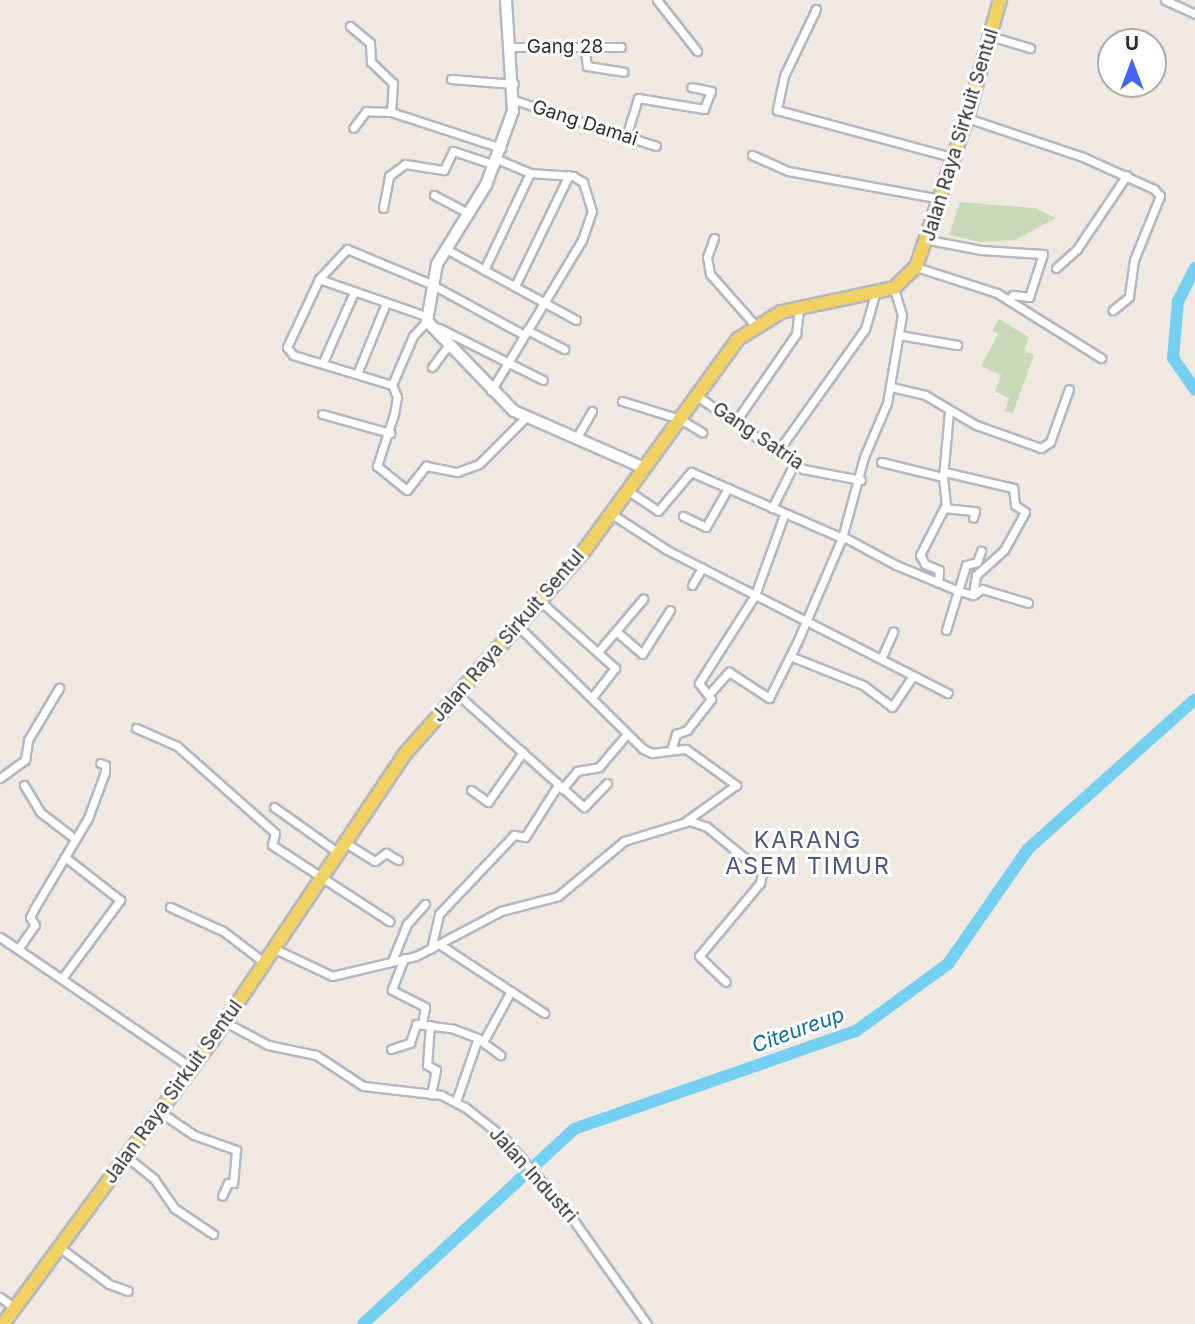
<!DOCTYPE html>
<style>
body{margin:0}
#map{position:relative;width:1195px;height:1324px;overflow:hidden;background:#efe9e1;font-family:Inter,sans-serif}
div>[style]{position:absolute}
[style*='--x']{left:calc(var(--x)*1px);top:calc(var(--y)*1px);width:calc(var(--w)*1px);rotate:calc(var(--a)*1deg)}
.cemetery>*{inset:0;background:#c8d9b8}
.river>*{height:12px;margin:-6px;padding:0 6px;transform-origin:6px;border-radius:6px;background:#75cff0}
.roads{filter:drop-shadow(2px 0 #b4b7c1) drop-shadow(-2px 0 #b4b7c1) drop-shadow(0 2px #b4b7c1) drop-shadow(0 -2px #b4b7c1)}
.minor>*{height:7px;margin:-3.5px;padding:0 3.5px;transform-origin:3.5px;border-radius:3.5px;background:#fff}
.tertiary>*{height:10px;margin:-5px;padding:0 5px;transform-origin:5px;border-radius:5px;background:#fff}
.primary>*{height:12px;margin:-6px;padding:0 6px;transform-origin:6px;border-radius:6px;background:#f2d163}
span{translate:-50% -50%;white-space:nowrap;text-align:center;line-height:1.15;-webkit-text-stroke:6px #fff;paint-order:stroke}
.street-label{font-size:19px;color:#2e2e2e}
.water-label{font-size:21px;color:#0d6fa3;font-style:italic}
.quarter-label{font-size:23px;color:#4d5680;letter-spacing:2px}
.north{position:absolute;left:1097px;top:28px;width:70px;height:70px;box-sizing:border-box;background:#fff;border:2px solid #ababab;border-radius:50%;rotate:0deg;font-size:19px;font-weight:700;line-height:28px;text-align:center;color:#2e2e2e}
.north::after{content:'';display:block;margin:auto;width:24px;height:32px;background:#4264fb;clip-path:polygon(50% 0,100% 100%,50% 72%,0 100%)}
</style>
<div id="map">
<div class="cemetery">
<div style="clip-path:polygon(960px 202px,1035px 208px,1056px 218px,1015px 240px,980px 242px,949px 235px)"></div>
<div style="clip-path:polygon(999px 319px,1029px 337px,1024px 351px,1034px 355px,1013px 413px,1005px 411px,1009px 398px,995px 392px,1001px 375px,981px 366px,998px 334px,992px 331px)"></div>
</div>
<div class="river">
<div style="--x:1195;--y:268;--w:37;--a:117"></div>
<div style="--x:1178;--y:301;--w:57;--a:95"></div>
<div style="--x:1173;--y:358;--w:39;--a:55"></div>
<div style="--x:363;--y:1324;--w:287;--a:-42.7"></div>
<div style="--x:574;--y:1129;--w:299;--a:-19.2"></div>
<div style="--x:856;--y:1031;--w:114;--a:-36.1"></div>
<div style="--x:948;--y:964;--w:140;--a:-55.2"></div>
<div style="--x:1028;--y:849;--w:224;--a:-41.9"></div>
</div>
<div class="roads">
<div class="minor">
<div style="--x:657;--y:0;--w:65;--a:51.9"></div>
<div style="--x:1165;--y:0;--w:33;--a:25"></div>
<div style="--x:816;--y:9;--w:74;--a:115.5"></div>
<div style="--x:784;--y:76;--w:35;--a:102"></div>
<div style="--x:777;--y:110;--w:184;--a:15.1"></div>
<div style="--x:350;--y:26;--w:26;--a:40"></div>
<div style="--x:370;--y:43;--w:19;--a:87"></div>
<div style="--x:371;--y:62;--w:30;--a:44"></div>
<div style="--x:393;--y:83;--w:29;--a:94"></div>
<div style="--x:391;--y:112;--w:25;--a:-178"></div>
<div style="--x:366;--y:111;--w:21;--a:127"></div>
<div style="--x:990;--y:36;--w:42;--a:16.7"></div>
<div style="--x:584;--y:45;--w:21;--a:82"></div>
<div style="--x:587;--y:66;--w:37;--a:9"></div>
<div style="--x:509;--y:47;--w:112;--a:0"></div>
<div style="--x:451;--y:79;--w:63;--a:4.5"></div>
<div style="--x:514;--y:100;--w:149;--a:17.9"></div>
<div style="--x:391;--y:112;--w:116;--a:18.1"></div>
<div style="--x:967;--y:118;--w:122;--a:18.6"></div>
<div style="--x:1083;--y:157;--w:78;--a:24.3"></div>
<div style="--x:1154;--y:189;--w:9;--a:49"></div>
<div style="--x:1160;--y:196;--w:69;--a:112.1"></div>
<div style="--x:1134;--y:260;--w:37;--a:98"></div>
<div style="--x:1129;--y:297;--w:21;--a:141"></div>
<div style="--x:626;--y:137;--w:41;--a:-72.9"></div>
<div style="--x:638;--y:98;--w:67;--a:9.5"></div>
<div style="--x:704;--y:109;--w:19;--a:-69"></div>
<div style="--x:711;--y:91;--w:20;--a:-169"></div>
<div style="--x:752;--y:155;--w:39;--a:24"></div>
<div style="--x:788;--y:171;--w:156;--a:10.4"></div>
<div style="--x:497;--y:159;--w:36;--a:23"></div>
<div style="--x:434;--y:195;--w:40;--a:28"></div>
<div style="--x:383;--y:208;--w:33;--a:-79"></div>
<div style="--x:389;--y:176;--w:20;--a:-37"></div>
<div style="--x:405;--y:164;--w:39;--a:9"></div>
<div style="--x:444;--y:170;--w:21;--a:-65"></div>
<div style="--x:453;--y:151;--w:44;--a:18.4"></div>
<div style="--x:714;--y:238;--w:20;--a:110"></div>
<div style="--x:707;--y:257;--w:17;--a:80"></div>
<div style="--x:710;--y:274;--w:68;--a:48.6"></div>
<div style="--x:929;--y:240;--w:53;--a:10.9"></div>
<div style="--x:981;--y:250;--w:62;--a:3.7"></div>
<div style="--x:1043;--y:254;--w:45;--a:108"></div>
<div style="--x:1029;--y:297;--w:16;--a:-173"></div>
<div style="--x:1013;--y:295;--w:7;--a:135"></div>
<div style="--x:446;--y:249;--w:148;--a:28.6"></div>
<div style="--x:916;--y:267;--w:85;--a:17.8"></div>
<div style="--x:997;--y:293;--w:123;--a:32"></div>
<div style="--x:1056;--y:268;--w:28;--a:-42"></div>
<div style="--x:1077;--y:249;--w:89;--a:-56"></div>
<div style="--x:484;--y:270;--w:107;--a:-64.6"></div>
<div style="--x:530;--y:173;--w:43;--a:4"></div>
<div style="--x:573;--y:176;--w:12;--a:31"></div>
<div style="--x:583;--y:182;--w:30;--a:73"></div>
<div style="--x:592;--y:211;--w:31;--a:109"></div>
<div style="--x:582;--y:240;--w:176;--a:121.1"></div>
<div style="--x:319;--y:279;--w:113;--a:19.1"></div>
<div style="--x:515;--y:286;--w:123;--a:-64.1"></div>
<div style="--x:427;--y:321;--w:21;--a:133"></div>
<div style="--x:413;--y:336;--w:53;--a:113.2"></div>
<div style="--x:392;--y:385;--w:103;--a:-163.1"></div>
<div style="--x:293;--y:355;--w:10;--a:-127"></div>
<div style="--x:287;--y:347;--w:75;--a:-64.8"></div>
<div style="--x:319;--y:279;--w:41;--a:-47"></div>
<div style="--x:347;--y:249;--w:91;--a:22.6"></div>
<div style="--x:431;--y:284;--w:106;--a:28.7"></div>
<div style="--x:439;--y:328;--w:116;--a:26.6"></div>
<div style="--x:527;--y:330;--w:42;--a:27.2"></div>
<div style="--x:899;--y:335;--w:59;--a:9.8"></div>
<div style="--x:323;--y:362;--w:77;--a:-66.1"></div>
<div style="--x:432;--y:367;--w:26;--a:-53"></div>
<div style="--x:357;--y:374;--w:77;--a:-67.8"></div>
<div style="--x:392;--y:385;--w:13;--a:67"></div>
<div style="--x:397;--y:397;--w:17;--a:100"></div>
<div style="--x:394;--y:414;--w:55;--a:108.1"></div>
<div style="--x:377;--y:466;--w:38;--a:39"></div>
<div style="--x:407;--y:490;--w:31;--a:-52"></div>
<div style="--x:426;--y:466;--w:32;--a:11"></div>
<div style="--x:457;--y:472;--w:23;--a:-20"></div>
<div style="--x:479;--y:464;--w:65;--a:-45"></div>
<div style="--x:891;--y:387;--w:35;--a:13"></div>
<div style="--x:925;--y:395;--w:59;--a:30.5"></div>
<div style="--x:976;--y:425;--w:69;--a:19.5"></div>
<div style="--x:1041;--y:448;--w:11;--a:-34"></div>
<div style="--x:1050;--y:442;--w:56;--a:-70.3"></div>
<div style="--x:697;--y:396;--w:129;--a:34.6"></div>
<div style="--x:803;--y:469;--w:59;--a:10.7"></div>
<div style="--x:622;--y:401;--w:61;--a:17.2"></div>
<div style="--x:680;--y:419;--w:26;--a:31"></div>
<div style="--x:322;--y:414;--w:71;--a:15.6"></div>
<div style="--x:736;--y:421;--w:106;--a:-55.4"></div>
<div style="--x:796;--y:334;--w:25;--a:-83"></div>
<div style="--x:577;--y:437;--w:30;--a:-60"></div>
<div style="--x:778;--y:451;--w:150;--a:-54.5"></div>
<div style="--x:865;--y:329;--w:35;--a:-74"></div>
<div style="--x:881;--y:462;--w:64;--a:13.6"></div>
<div style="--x:943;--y:477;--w:65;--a:-84.7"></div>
<div style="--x:945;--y:472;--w:70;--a:13.2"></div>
<div style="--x:1013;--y:488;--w:17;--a:83"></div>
<div style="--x:1015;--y:505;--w:12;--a:35"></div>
<div style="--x:1025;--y:512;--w:43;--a:118.9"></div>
<div style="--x:1004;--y:550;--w:38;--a:138"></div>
<div style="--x:976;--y:575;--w:20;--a:99"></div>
<div style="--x:943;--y:477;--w:28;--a:84"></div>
<div style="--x:627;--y:490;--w:37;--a:34"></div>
<div style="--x:658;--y:511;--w:51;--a:-49.8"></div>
<div style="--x:691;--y:472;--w:165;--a:23.6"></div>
<div style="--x:772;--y:508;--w:49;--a:-63.4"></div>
<div style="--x:610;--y:513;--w:68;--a:33"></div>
<div style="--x:667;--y:550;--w:315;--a:27"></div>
<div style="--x:683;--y:516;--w:25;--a:26"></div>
<div style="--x:706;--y:527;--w:45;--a:-60.6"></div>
<div style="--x:842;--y:536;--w:61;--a:28.2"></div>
<div style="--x:896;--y:565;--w:68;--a:22.4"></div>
<div style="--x:959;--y:591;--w:15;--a:16"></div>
<div style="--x:973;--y:595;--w:11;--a:-34"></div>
<div style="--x:982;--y:589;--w:48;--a:16.9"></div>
<div style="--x:938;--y:582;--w:12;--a:-85"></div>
<div style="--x:939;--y:570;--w:15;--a:-157"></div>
<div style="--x:925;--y:564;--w:10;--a:-119"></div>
<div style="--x:920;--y:555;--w:53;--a:-62.9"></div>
<div style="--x:944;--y:508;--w:31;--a:6"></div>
<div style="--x:975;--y:511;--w:7;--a:106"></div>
<div style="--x:692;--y:585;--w:20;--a:-60"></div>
<div style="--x:540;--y:601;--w:101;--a:41.8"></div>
<div style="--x:615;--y:668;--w:37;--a:128"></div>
<div style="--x:518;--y:626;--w:175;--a:44.5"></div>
<div style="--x:643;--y:749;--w:10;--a:24"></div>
<div style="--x:652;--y:753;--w:34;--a:-7"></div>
<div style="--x:686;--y:749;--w:62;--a:35.8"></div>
<div style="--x:736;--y:785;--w:62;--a:144.2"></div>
<div style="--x:946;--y:630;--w:68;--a:-72.9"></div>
<div style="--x:966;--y:565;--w:11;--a:-15"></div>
<div style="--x:977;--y:562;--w:12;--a:-70"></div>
<div style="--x:617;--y:632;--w:33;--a:41"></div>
<div style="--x:642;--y:654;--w:52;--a:-57.5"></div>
<div style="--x:598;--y:652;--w:70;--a:-49.7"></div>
<div style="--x:790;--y:656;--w:79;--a:21.7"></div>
<div style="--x:863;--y:685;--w:36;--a:37"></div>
<div style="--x:892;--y:707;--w:37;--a:-56"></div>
<div style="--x:881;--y:659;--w:30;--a:-66"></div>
<div style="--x:457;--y:694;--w:170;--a:41.7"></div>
<div style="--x:584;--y:807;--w:33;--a:-46"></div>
<div style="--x:709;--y:694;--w:30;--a:-48"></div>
<div style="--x:729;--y:672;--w:48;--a:33"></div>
<div style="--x:769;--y:698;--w:65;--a:-63.4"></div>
<div style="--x:798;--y:640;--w:111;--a:-66.7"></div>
<div style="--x:842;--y:538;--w:84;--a:-74.8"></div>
<div style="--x:864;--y:457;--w:59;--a:-66.9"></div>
<div style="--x:887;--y:403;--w:89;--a:-80.3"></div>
<div style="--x:902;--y:315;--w:28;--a:-107"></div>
<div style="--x:136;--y:728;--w:45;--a:23.7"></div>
<div style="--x:177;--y:746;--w:131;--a:41.6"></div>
<div style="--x:275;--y:833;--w:12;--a:104"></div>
<div style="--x:272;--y:845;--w:140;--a:33"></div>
<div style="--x:672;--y:747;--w:14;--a:-73"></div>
<div style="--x:676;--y:734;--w:12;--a:-20"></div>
<div style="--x:687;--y:730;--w:39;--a:-52"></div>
<div style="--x:711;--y:699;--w:20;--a:-127"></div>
<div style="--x:699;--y:683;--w:104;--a:-57.5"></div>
<div style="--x:755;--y:595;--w:85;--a:-70.1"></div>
<div style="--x:0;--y:778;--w:31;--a:-36"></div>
<div style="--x:25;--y:760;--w:20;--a:-81"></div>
<div style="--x:28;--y:740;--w:61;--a:-59.2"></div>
<div style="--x:24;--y:785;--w:31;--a:59"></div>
<div style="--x:40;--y:812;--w:44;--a:37.6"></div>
<div style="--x:562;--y:789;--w:23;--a:-50"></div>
<div style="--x:577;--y:771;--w:22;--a:-10"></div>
<div style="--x:599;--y:767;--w:42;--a:-49.8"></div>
<div style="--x:471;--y:790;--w:21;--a:35"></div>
<div style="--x:488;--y:802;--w:61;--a:-55"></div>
<div style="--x:274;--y:807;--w:77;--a:35.5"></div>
<div style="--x:344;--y:842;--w:36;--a:32"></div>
<div style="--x:375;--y:861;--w:14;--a:-36"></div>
<div style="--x:386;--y:853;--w:14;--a:30"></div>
<div style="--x:170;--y:907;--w:58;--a:24.4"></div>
<div style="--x:223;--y:931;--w:53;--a:37.3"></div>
<div style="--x:0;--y:937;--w:232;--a:34.3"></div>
<div style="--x:439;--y:944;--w:126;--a:33.3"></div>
<div style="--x:18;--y:949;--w:29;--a:-55"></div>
<div style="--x:35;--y:925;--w:9;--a:-122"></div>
<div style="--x:30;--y:917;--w:9;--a:-63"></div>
<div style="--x:34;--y:909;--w:106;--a:-59.3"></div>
<div style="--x:88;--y:818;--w:49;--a:-69.7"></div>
<div style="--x:105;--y:772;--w:7;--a:-90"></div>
<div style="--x:105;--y:765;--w:5;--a:-158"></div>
<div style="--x:275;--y:949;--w:63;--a:25.3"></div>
<div style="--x:332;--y:976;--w:86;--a:-13.4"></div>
<div style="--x:416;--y:956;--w:96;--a:-27.9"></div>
<div style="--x:501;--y:911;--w:59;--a:-14.7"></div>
<div style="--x:558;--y:896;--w:86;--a:-39.8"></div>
<div style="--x:624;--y:841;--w:69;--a:-16.9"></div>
<div style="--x:690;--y:821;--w:18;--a:19"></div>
<div style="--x:707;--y:827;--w:71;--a:39.3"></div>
<div style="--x:762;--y:872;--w:11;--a:100"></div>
<div style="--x:760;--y:883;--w:95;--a:129.9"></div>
<div style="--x:699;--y:956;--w:37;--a:44"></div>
<div style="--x:431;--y:949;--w:36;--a:-77"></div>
<div style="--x:439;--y:914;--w:109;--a:-46.5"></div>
<div style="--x:514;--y:835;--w:11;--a:10"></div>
<div style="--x:525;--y:837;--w:62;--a:-57.6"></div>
<div style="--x:404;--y:958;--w:34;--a:111"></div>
<div style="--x:392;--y:990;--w:37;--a:27"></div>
<div style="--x:425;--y:1007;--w:17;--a:100"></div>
<div style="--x:392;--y:961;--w:40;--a:-68"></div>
<div style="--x:407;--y:924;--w:27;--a:-48"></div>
<div style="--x:63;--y:977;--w:96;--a:-53.5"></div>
<div style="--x:120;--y:900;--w:70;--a:-142"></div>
<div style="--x:225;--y:1022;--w:49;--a:28.1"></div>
<div style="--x:268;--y:1045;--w:49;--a:11.8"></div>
<div style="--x:316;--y:1055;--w:56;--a:33.4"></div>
<div style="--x:363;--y:1086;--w:79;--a:6.6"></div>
<div style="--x:441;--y:1095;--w:27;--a:27"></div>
<div style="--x:465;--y:1107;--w:48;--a:38.3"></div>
<div style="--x:503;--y:1137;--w:98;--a:49.1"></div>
<div style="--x:567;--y:1211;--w:138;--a:54.7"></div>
<div style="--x:430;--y:1025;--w:40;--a:94.3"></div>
<div style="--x:427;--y:1065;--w:10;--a:29"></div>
<div style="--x:436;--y:1070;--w:25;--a:102"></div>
<div style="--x:481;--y:1041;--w:24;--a:36"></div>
<div style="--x:483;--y:1042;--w:58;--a:-61.2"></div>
<div style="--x:391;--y:1049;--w:20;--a:-18"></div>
<div style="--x:410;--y:1043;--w:20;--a:-72"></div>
<div style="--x:416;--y:1024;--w:38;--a:7"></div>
<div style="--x:454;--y:1029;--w:26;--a:21"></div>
<div style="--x:478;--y:1038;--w:67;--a:109.2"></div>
<div style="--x:160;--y:1112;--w:41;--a:34.1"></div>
<div style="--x:194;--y:1135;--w:45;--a:19.7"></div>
<div style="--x:236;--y:1150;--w:33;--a:95"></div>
<div style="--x:233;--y:1183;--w:5;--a:180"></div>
<div style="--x:228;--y:1183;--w:14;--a:115"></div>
<div style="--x:127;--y:1157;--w:35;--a:39"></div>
<div style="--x:154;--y:1179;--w:35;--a:55"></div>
<div style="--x:174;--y:1208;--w:47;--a:33.7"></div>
<div style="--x:59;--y:1247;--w:62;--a:36.5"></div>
<div style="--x:109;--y:1284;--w:20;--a:20"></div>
<div style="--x:0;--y:1297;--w:18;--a:38"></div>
</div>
<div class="tertiary">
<div style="--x:506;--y:0;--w:111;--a:86.4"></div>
<div style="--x:513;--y:111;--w:79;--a:110"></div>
<div style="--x:486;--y:185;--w:93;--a:121.8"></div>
<div style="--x:437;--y:264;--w:58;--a:100"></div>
<div style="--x:427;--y:321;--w:125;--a:46"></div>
<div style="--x:514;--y:411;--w:140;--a:23.6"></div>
</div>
<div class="primary">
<div style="--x:3;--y:1324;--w:352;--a:-53.6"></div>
<div style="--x:212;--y:1041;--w:344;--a:-56.1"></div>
<div style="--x:404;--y:755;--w:272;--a:-48.6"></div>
<div style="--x:584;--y:551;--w:262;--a:-54"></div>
<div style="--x:738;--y:339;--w:51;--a:-32.1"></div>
<div style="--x:781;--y:312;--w:116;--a:-12"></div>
<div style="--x:894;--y:288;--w:30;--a:-44"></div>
<div style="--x:916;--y:267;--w:157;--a:-71.1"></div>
<div style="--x:967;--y:118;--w:123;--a:-74.4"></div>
</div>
</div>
<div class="street-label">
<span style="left:565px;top:47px">Gang 28</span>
<span style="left:585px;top:123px;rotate:18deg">Gang Damai</span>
<span style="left:960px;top:135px;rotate:-73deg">Jalan Raya Sirkuit Sentul</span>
<span style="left:758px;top:436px;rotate:34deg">Gang Satria</span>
<span style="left:508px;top:636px;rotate:-49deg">Jalan Raya Sirkuit Sentul</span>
<span style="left:173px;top:1092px;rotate:-54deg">Jalan Raya Sirkuit Sentul</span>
<span style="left:533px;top:1175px;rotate:48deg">Jalan Industri</span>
</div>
<div class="water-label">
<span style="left:798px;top:1030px;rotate:-20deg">Citeureup</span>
</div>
<div class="quarter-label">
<span style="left:808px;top:853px">KARANG<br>ASEM TIMUR</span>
</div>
<div class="north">U</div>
</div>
